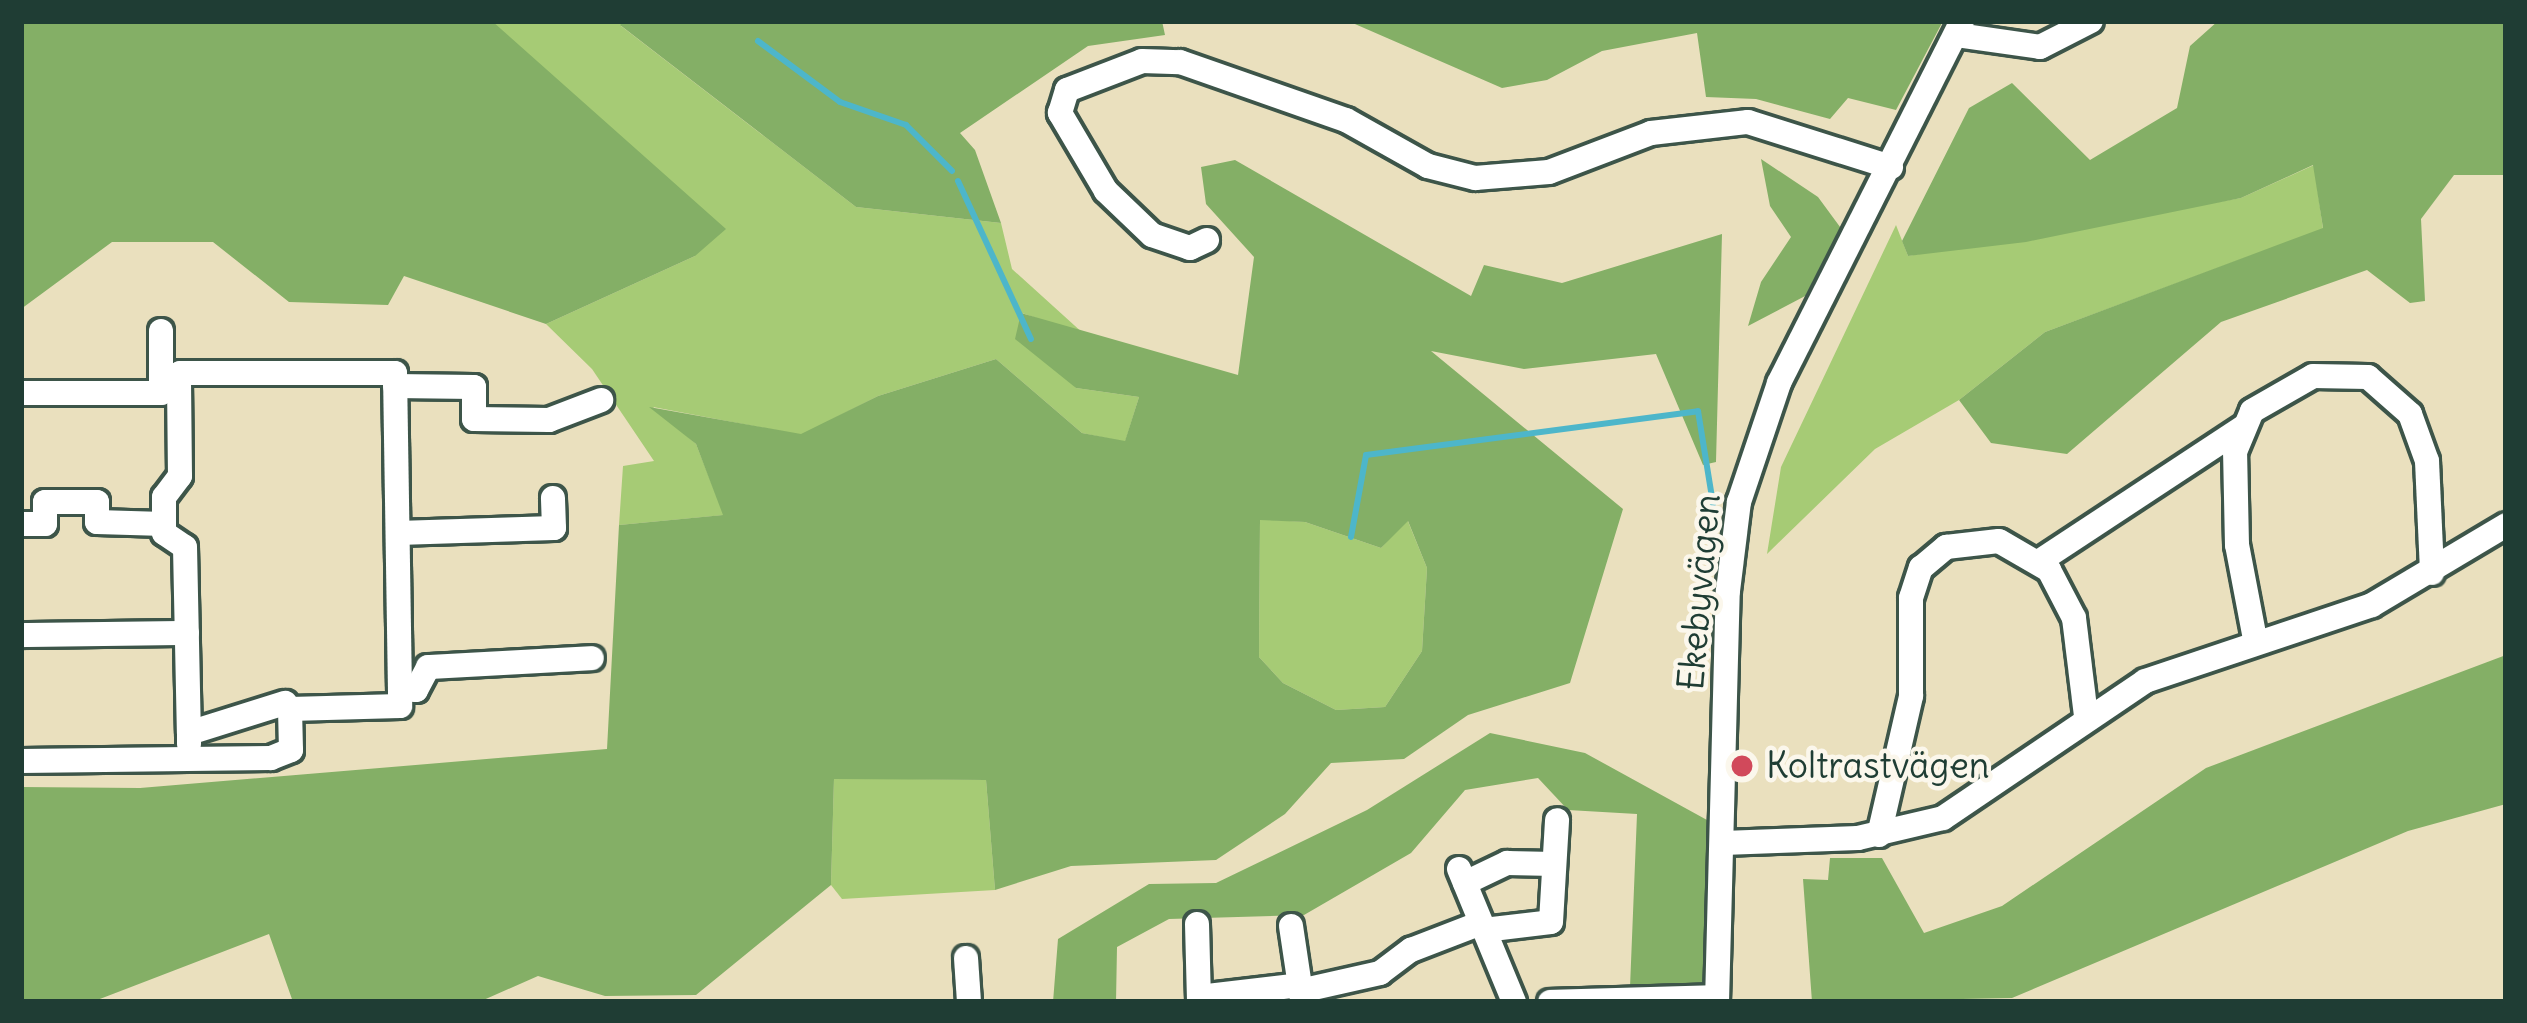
<!DOCTYPE html>
<meta charset="utf-8">
<style>
body{margin:0}
#map{position:relative;width:2527px;height:1023px;overflow:hidden;background:#eae0be;font-family:Delius,sans-serif}
div>[style]{position:absolute}
[style*='--x']{left:calc(var(--x)*1px);top:calc(var(--y)*1px);width:calc(var(--w)*1px);rotate:calc(var(--a)*1deg)}
.green>*{inset:0;background:#a6cb75}
.forest>*{inset:0;background:#84af66}
.stream>*{height:6px;margin:-3px;padding:0 3px;transform-origin:3px;border-radius:3px;background:#4db6ca}
.roads{filter:drop-shadow(3px 0 #3d5549) drop-shadow(-3px 0 #3d5549) drop-shadow(0 3px #3d5549) drop-shadow(0 -3px #3d5549)}
.minor>*{height:24px;margin:-12px;padding:0 12px;transform-origin:12px;border-radius:12px;background:#fff}
.dots>*{width:33px;height:33px;translate:-50% -50%;box-sizing:border-box;border:6px solid #fbf7ec;border-radius:50%}
span{translate:-50% -50%;white-space:nowrap;text-align:center;line-height:1.15;-webkit-text-stroke:9px #fbf7ec;paint-order:stroke}
.street-label{font-size:36px;color:#1f3d34}
.poi-label{font-size:36px;color:#1f3d34}
.left{translate:0 -50%;text-align:left}
.frame{position:absolute;inset:0;border:24px solid #1f3d34;pointer-events:none}
</style>
<div id="map">
<div class="green">
<div style="clip-path:polygon(491px 21px,625px 21px,621px 26px,856px 207px,1001px 223px,1012px 269px,1085px 335px,1022px 313px,1076px 388px,1139px 397px,1125px 442px,1082px 433px,996px 359px,878px 396px,801px 435px,653px 407px,696px 444px,724px 515px,619px 525px,623px 466px,654px 461px,592px 369px,546px 324px,695px 256px)"></div>
<div style="clip-path:polygon(2314px 165px,2323px 229px,2045px 332px,1959px 400px,1875px 449px,1767px 554px,1781px 467px,1896px 225px,1908px 256px,2241px 198px)"></div>
<div style="clip-path:polygon(1260px 519px,1305px 522px,1381px 548px,1407px 519px,1427px 568px,1422px 651px,1385px 707px,1336px 710px,1283px 683px,1259px 657px)"></div>
<div style="clip-path:polygon(834px 778px,986px 780px,995px 890px,842px 899px,831px 885px)"></div>
</div>
<div class="forest">
<div style="clip-path:polygon(21px 21px,492px 21px,726px 229px,695px 256px,546px 324px,404px 276px,388px 305px,289px 302px,213px 242px,112px 242px,21px 309px)"></div>
<div style="clip-path:polygon(625px 21px,1162px 21px,1165px 35px,1088px 46px,960px 133px,975px 150px,1001px 223px,856px 207px,620px 25px)"></div>
<div style="clip-path:polygon(1348px 21px,1943px 21px,1896px 110px,1848px 98px,1830px 119px,1756px 99px,1706px 97px,1697px 33px,1602px 51px,1547px 80px,1502px 88px)"></div>
<div style="clip-path:polygon(2218px 21px,2506px 21px,2506px 175px,2454px 175px,2421px 219px,2425px 301px,2410px 303px,2367px 270px,2221px 322px,2067px 454px,1991px 443px,1959px 400px,2045px 332px,2323px 228px,2313px 165px,2241px 198px,2026px 242px,1908px 256px,1902px 241px,1969px 108px,2012px 83px,2090px 160px,2177px 108px,2190px 46px)"></div>
<div style="clip-path:polygon(1761px 159px,1818px 197px,1843px 231px,1807px 295px,1748px 326px,1761px 282px,1791px 237px,1770px 206px)"></div>
<div style="clip-path:polygon(evenodd,1235px 160px,1471px 296px,1484px 265px,1562px 283px,1722px 234px,1716px 462px,1703px 465px,1656px 354px,1524px 369px,1431px 351px,1623px 509px,1570px 683px,1468px 715px,1404px 759px,1331px 763px,1285px 814px,1216px 860px,1071px 866px,995px 890px,986px 780px,834px 779px,831px 885px,696px 995px,605px 996px,538px 976px,479px 1002px,293px 1002px,269px 934px,92px 1002px,21px 1002px,21px 787px,140px 788px,607px 749px,619px 525px,723px 515px,696px 444px,649px 407px,801px 434px,878px 396px,996px 359px,1082px 433px,1125px 441px,1139px 397px,1076px 388px,1015px 339px,1021px 313px,1238px 375px,1254px 257px,1206px 204px,1201px 167px,1235px 160px,1260px 520px,1305px 522px,1381px 548px,1408px 521px,1427px 568px,1422px 651px,1385px 707px,1336px 710px,1283px 683px,1259px 657px,1260px 520px)"></div>
<div style="clip-path:polygon(2506px 655px,2506px 804px,2408px 831px,2012px 998px,1812px 1002px,1803px 879px,1828px 880px,1830px 858px,1882px 858px,1924px 933px,2002px 906px,2206px 768px)"></div>
<div style="clip-path:polygon(1490px 733px,1585px 753px,1707px 820px,1705px 987px,1630px 987px,1637px 814px,1568px 810px,1538px 778px,1465px 790px,1411px 853px,1304px 915px,1169px 919px,1117px 947px,1116px 1002px,1053px 1002px,1058px 939px,1149px 884px,1216px 883px,1367px 810px)"></div>
</div>
<div class="stream">
<div style="--x:758;--y:41;--w:102;--a:36.6"></div>
<div style="--x:840;--y:102;--w:70;--a:19.2"></div>
<div style="--x:906;--y:125;--w:65;--a:45"></div>
<div style="--x:958;--y:181;--w:174;--a:65.2"></div>
<div style="--x:1351;--y:537;--w:83;--a:-79.6"></div>
<div style="--x:1366;--y:455;--w:335;--a:-7.5"></div>
<div style="--x:1698;--y:411;--w:94;--a:80.8"></div>
</div>
<div class="roads">
<div class="minor">
<div style="--x:1957;--y:35;--w:84;--a:8.2"></div>
<div style="--x:2040;--y:47;--w:57;--a:-27"></div>
<div style="--x:1207;--y:240;--w:19;--a:155"></div>
<div style="--x:1190;--y:248;--w:40;--a:-161.1"></div>
<div style="--x:1152;--y:235;--w:64;--a:-136.3"></div>
<div style="--x:1106;--y:191;--w:91;--a:-120.5"></div>
<div style="--x:1060;--y:113;--w:24;--a:-73"></div>
<div style="--x:1067;--y:90;--w:80;--a:-21.1"></div>
<div style="--x:1142;--y:61;--w:38;--a:2"></div>
<div style="--x:1180;--y:62;--w:176;--a:19.3"></div>
<div style="--x:1346;--y:120;--w:94;--a:29.3"></div>
<div style="--x:1428;--y:166;--w:49;--a:14.3"></div>
<div style="--x:1475;--y:178;--w:74;--a:-4.6"></div>
<div style="--x:1549;--y:172;--w:109;--a:-20.9"></div>
<div style="--x:1651;--y:133;--w:98;--a:-6.5"></div>
<div style="--x:1748;--y:122;--w:150;--a:17.5"></div>
<div style="--x:161;--y:331;--w:51;--a:90"></div>
<div style="--x:179;--y:382;--w:94;--a:89.4"></div>
<div style="--x:180;--y:476;--w:26;--a:127"></div>
<div style="--x:164;--y:497;--w:36;--a:90"></div>
<div style="--x:164;--y:533;--w:25;--a:34"></div>
<div style="--x:185;--y:547;--w:186;--a:88.8"></div>
<div style="--x:395;--y:386;--w:79;--a:0.7"></div>
<div style="--x:474;--y:387;--w:32;--a:90"></div>
<div style="--x:474;--y:419;--w:75;--a:0.8"></div>
<div style="--x:549;--y:420;--w:56;--a:-21"></div>
<div style="--x:21;--y:393;--w:140;--a:0"></div>
<div style="--x:161;--y:393;--w:11;--a:-90"></div>
<div style="--x:161;--y:382;--w:18;--a:0"></div>
<div style="--x:179;--y:382;--w:9;--a:-84"></div>
<div style="--x:180;--y:373;--w:215;--a:0"></div>
<div style="--x:395;--y:373;--w:333;--a:89.1"></div>
<div style="--x:400;--y:706;--w:110;--a:178.4"></div>
<div style="--x:290;--y:709;--w:41;--a:88.6"></div>
<div style="--x:291;--y:750;--w:22;--a:158"></div>
<div style="--x:271;--y:758;--w:250;--a:179.3"></div>
<div style="--x:21;--y:524;--w:24;--a:0"></div>
<div style="--x:45;--y:524;--w:22;--a:-90"></div>
<div style="--x:45;--y:502;--w:52;--a:0"></div>
<div style="--x:97;--y:502;--w:20;--a:90"></div>
<div style="--x:97;--y:522;--w:67;--a:1.7"></div>
<div style="--x:398;--y:533;--w:156;--a:-1.8"></div>
<div style="--x:554;--y:528;--w:30;--a:-92"></div>
<div style="--x:2040;--y:561;--w:242;--a:-33.4"></div>
<div style="--x:21;--y:635;--w:166;--a:-0.7"></div>
<div style="--x:2255;--y:639;--w:96;--a:-100.8"></div>
<div style="--x:2237;--y:545;--w:93;--a:-91.2"></div>
<div style="--x:2235;--y:452;--w:44;--a:-67.5"></div>
<div style="--x:2252;--y:411;--w:70;--a:-29.8"></div>
<div style="--x:2313;--y:376;--w:55;--a:1"></div>
<div style="--x:2368;--y:377;--w:56;--a:41.4"></div>
<div style="--x:2410;--y:414;--w:50;--a:70.1"></div>
<div style="--x:2427;--y:461;--w:112;--a:87.4"></div>
<div style="--x:400;--y:689;--w:16;--a:4"></div>
<div style="--x:416;--y:690;--w:26;--a:-62"></div>
<div style="--x:428;--y:667;--w:164;--a:-3.1"></div>
<div style="--x:189;--y:744;--w:11;--a:-90"></div>
<div style="--x:189;--y:733;--w:101;--a:-17.4"></div>
<div style="--x:1879;--y:835;--w:143;--a:-77"></div>
<div style="--x:1911;--y:696;--w:98;--a:-90"></div>
<div style="--x:1911;--y:598;--w:32;--a:-72"></div>
<div style="--x:1921;--y:568;--w:33;--a:-40"></div>
<div style="--x:1946;--y:547;--w:53;--a:-6.5"></div>
<div style="--x:1999;--y:541;--w:58;--a:30.1"></div>
<div style="--x:2049;--y:570;--w:54;--a:62.5"></div>
<div style="--x:2074;--y:618;--w:99;--a:83"></div>
<div style="--x:1723;--y:843;--w:135;--a:-2.1"></div>
<div style="--x:1858;--y:838;--w:87;--a:-13.2"></div>
<div style="--x:1943;--y:818;--w:244;--a:-34.1"></div>
<div style="--x:2145;--y:681;--w:239;--a:-18.5"></div>
<div style="--x:2372;--y:605;--w:156;--a:-30.8"></div>
<div style="--x:1459;--y:869;--w:144;--a:67.5"></div>
<div style="--x:1465;--y:883;--w:47;--a:-25.5"></div>
<div style="--x:1507;--y:863;--w:47;--a:1.2"></div>
<div style="--x:1197;--y:924;--w:78;--a:88.5"></div>
<div style="--x:1291;--y:926;--w:75;--a:81.5"></div>
<div style="--x:1484;--y:930;--w:67;--a:-6.8"></div>
<div style="--x:1551;--y:922;--w:102;--a:-86.6"></div>
<div style="--x:966;--y:958;--w:44;--a:86.1"></div>
<div style="--x:1300;--y:991;--w:82;--a:-12.7"></div>
<div style="--x:1380;--y:973;--w:39;--a:-37"></div>
<div style="--x:1411;--y:950;--w:75;--a:-21.1"></div>
<div style="--x:1199;--y:997;--w:101;--a:-6.8"></div>
<div style="--x:1550;--y:1002;--w:167;--a:-1.7"></div>
<div style="--x:1717;--y:1002;--w:411;--a:-88.5"></div>
<div style="--x:1728;--y:591;--w:90;--a:-83"></div>
<div style="--x:1739;--y:502;--w:126;--a:-71.4"></div>
<div style="--x:1779;--y:383;--w:406;--a:-63.2"></div>
</div>
</div>
<div class="dots">
<div style="left:1742px;top:766px;background:#d1495b"></div>
</div>
<div class="street-label">
<span style="left:1699px;top:592px;rotate:-85deg">Ekebyvägen</span>
</div>
<div class="poi-label">
<span class="left" style="left:1766px;top:766px">Koltrastvägen</span>
</div>
<div class="frame"></div>
</div>
